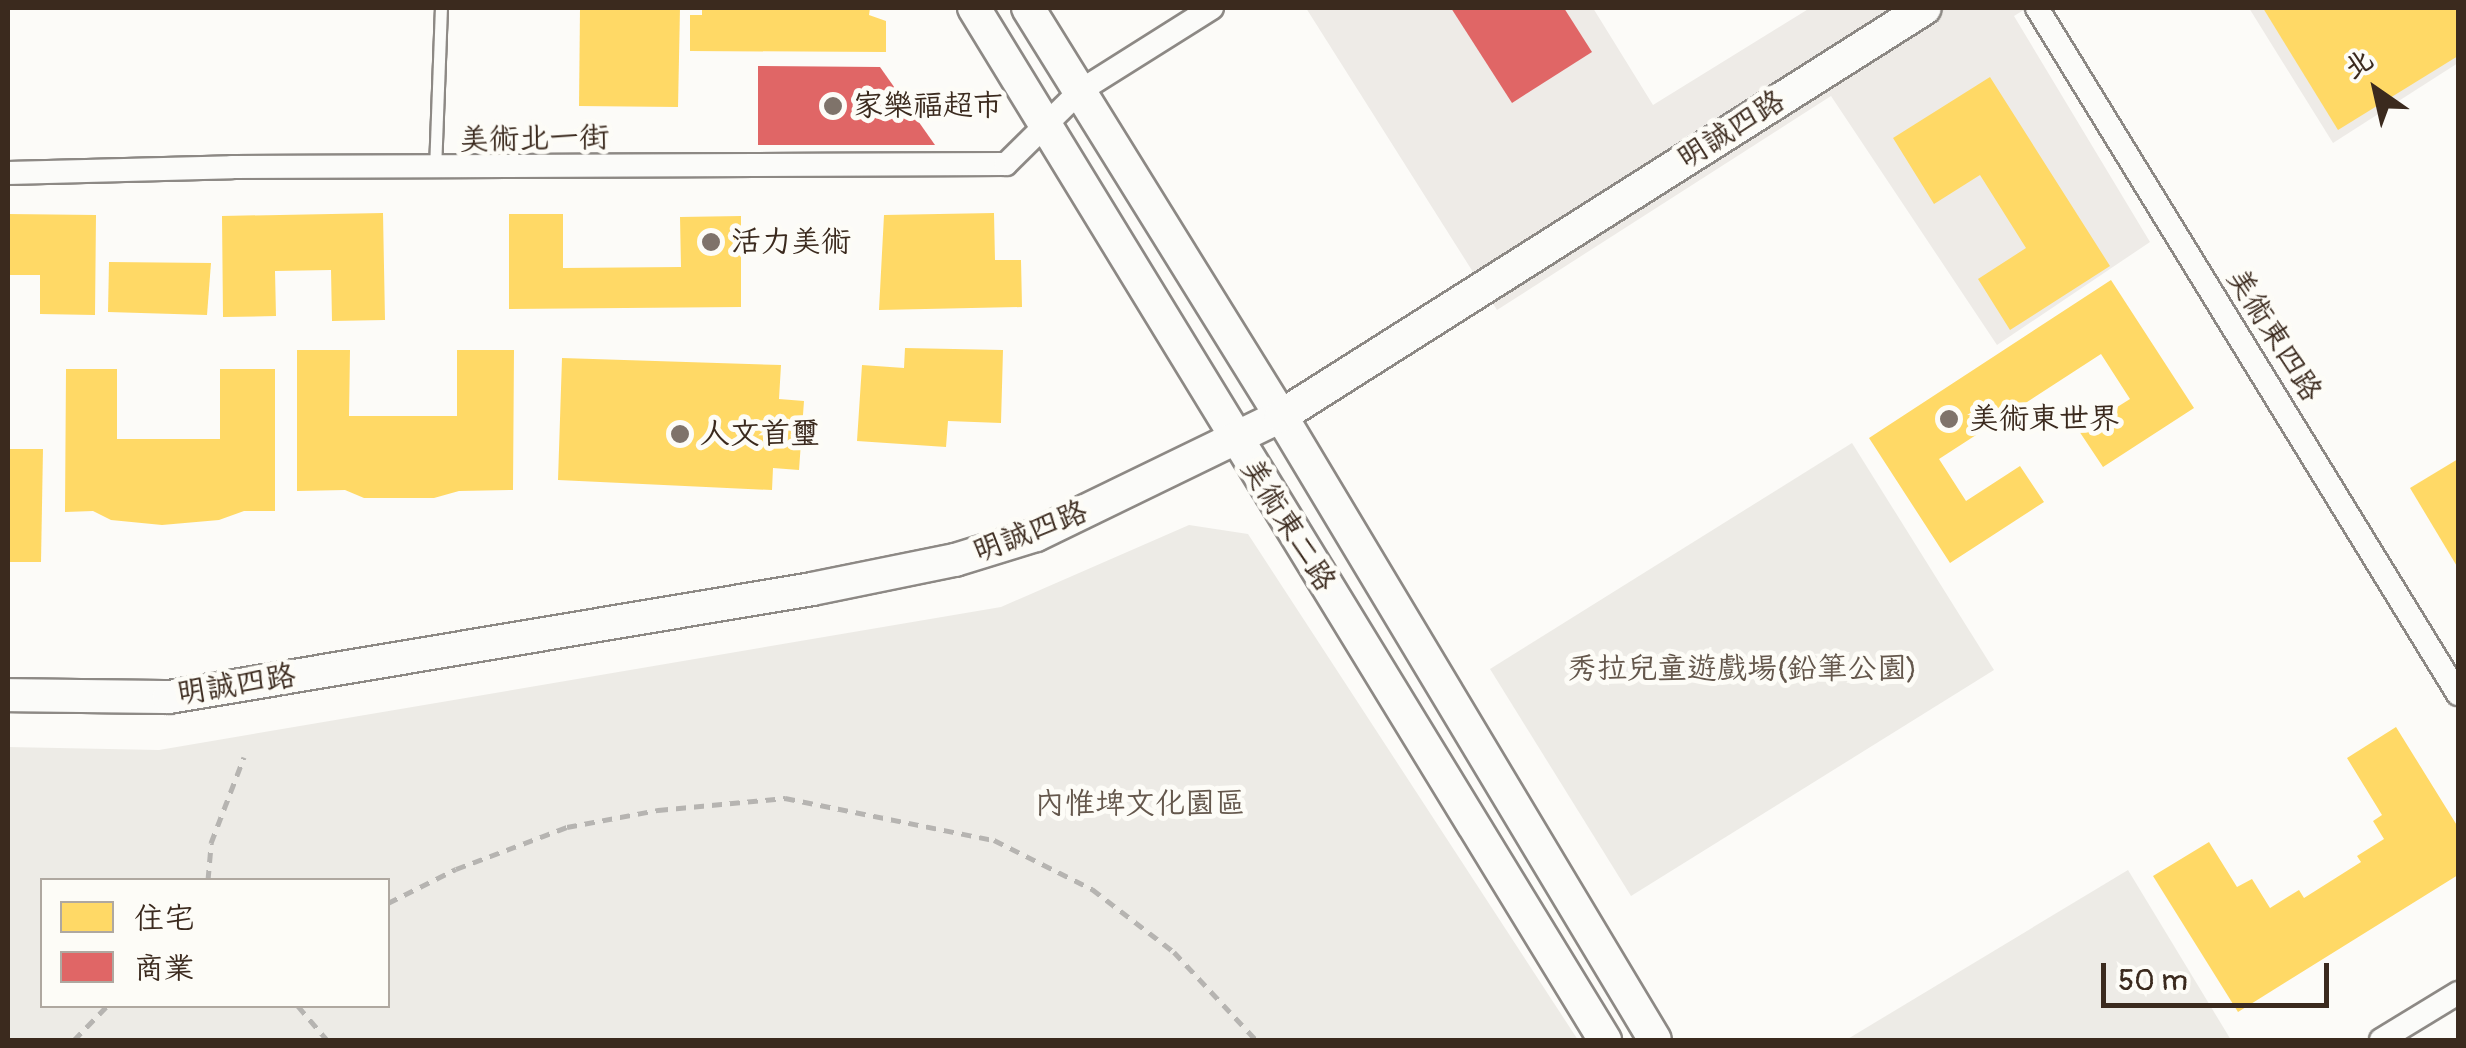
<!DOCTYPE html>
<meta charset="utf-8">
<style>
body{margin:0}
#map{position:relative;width:2466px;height:1048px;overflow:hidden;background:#fcfbf8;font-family:Pangolin,"LXGW WenKai TC",sans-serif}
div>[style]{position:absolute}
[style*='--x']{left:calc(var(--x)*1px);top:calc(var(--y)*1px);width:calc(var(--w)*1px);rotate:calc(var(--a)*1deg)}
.built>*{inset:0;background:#eeebe7}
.green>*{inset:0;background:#edebe6}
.homes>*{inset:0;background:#ffd966}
.shops>*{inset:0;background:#e06666}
.path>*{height:5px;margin-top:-2.5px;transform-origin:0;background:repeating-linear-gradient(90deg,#b6b4b1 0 10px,transparent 0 18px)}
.roads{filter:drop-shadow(2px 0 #8d8985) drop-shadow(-2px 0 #8d8985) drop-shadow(0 2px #8d8985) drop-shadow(0 -2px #8d8985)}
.lane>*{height:11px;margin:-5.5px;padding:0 5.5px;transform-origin:5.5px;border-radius:5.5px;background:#fbfbf9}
.street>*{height:22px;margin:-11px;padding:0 11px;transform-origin:11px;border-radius:11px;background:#fbfbf9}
.secondary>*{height:32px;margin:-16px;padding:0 16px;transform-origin:16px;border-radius:16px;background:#fbfbf9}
.dots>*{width:28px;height:28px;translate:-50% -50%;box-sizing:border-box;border:5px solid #fdfcf7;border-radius:50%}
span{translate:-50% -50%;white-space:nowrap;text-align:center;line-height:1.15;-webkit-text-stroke:10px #fdfcf7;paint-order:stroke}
.poi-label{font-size:30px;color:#3b2a1e}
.left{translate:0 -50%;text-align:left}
.street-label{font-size:30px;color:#3b2a1e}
.park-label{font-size:30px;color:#64574c}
.frame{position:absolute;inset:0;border:10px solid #3b2a1e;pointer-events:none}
.legend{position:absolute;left:40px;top:878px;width:350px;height:130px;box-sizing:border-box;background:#fdfcf7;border:2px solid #afa8a0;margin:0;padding:12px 18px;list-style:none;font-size:30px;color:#3b2a1e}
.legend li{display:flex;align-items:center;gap:20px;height:50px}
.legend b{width:50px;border:2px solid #afa8a0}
.north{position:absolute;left:2326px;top:40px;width:100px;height:100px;-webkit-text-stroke:8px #fdfcf7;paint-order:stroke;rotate:326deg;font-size:28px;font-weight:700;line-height:40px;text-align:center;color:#3b2a1e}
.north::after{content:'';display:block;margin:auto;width:35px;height:45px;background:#3b2a1e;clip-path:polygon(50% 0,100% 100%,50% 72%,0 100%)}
.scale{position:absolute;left:2101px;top:963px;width:228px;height:45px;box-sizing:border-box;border:5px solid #3b2a1e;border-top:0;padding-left:12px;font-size:30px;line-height:35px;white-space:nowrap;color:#3b2a1e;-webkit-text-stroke:8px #fdfcf7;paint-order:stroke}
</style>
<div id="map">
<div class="built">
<div style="clip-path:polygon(1306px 8px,1593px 8px,1653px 105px,1810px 8px,2027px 8px,2014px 16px,2150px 242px,1997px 345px,1831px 96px,1497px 310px)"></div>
<div style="clip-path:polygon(2249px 8px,2458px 8px,2458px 63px,2333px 143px)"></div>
</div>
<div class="green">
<div style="clip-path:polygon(1852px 443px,1994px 670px,1631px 896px,1490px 669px)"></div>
<div style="clip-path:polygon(evenodd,1189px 525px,1248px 534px,1578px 1040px,8px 1040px,8px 747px,159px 750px,1001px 607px,1189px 525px,42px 880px,388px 880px,388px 1006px,42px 1006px,42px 880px)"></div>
<div style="clip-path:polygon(2128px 870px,2231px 1040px,1846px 1040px)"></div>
</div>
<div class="homes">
<div style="clip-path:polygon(580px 8px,680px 8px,678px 107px,579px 106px)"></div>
<div style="clip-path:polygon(702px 8px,870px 8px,869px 15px,886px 21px,886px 52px,690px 51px,690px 15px,702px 15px)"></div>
<div style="clip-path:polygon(2263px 8px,2458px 8px,2458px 56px,2338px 130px)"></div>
<div style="clip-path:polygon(1990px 77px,2110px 266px,2010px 330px,1978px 279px,2026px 248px,1980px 175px,1934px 204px,1893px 138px)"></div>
<div style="clip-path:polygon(383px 213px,385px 320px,332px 321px,331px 270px,275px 271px,276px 316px,223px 317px,222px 216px)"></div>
<div style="clip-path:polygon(994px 213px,995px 260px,1021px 260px,1022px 307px,879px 310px,884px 215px)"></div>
<div style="clip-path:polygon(8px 214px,96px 215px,95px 315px,40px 314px,40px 275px,8px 275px)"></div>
<div style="clip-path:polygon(509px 214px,563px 214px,563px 268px,681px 267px,680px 217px,741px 216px,741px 307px,509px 309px)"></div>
<div style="clip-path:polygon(109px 262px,211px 263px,207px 315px,108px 312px)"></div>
<div style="clip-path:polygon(2111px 280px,2194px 408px,2103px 467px,2079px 431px,2130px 399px,2101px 354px,1939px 459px,1966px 501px,2020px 466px,2044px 502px,1950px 563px,1869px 438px)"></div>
<div style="clip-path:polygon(905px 348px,1003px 350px,1001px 423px,948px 421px,946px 447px,857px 441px,862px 365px,904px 368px)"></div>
<div style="clip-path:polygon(297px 350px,350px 350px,349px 416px,457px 416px,457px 350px,514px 350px,513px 490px,459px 491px,434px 498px,364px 498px,345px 490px,297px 491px)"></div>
<div style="clip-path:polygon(562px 358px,781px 365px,779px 399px,804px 401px,799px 470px,773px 468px,772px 490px,558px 480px)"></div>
<div style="clip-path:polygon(66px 369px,117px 369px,117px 439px,220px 439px,220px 369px,275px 369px,275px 511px,244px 511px,219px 520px,162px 525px,111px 520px,93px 511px,65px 512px)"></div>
<div style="clip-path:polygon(8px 449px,43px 449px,41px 562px,8px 562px)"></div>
<div style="clip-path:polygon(2458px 459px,2458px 568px,2410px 488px)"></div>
<div style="clip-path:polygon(2396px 727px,2458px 827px,2458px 875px,2238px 1012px,2153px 876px,2209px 842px,2237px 887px,2252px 879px,2270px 908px,2299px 890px,2304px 898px,2361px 862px,2357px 856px,2384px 839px,2373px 821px,2382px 815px,2347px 758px)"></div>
</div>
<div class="shops">
<div style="clip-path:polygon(1451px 8px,1564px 8px,1592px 52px,1512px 103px)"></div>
<div style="clip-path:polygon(758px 66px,880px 67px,935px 145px,758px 145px)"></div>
</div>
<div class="path">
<div style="--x:208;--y:880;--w:37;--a:-85"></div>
<div style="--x:211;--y:843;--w:92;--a:-69"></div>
<div style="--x:388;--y:903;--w:76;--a:-26.6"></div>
<div style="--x:456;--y:869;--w:119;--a:-20.7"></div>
<div style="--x:567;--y:827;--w:93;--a:-10.6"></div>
<div style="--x:658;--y:810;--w:128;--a:-5.4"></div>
<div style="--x:785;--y:798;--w:213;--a:11.4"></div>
<div style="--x:994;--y:840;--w:110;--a:26.6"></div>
<div style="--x:1092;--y:889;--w:103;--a:37.5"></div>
<div style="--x:1174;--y:952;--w:120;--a:47"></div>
<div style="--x:298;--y:1006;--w:45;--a:49.5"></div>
<div style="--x:74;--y:1040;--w:47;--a:-45.9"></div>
</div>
<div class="roads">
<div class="lane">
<div style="--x:435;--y:170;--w:162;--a:-87.9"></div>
</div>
<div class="street">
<div style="--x:2037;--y:8;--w:805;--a:58.46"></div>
<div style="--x:8;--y:173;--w:224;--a:-1.5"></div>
<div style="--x:232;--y:167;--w:774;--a:-0.22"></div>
<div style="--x:1006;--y:164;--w:104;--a:-44.6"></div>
<div style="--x:1080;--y:91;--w:156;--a:-32.2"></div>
<div style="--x:2381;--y:1040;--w:90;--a:-31.4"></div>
</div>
<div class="secondary">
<div style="--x:974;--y:8;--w:1210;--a:58.56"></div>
<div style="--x:1028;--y:8;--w:480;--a:58.2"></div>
<div style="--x:1281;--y:416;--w:727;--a:59.06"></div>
<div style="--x:8;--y:695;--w:161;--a:0.7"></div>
<div style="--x:169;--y:697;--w:652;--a:-9.53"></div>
<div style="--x:812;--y:589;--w:146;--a:-11.5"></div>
<div style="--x:955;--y:560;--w:85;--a:-17.2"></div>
<div style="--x:1036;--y:535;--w:272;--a:-25.9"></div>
<div style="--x:1281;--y:416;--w:762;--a:-32.36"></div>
</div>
</div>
<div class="dots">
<div style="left:833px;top:106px;background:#7f736a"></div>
<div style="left:711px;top:242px;background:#7f736a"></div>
<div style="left:1949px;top:419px;background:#7f736a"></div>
<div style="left:680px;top:434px;background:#7f736a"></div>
</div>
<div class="poi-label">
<span class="left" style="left:853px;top:106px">家樂福超市</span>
<span class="left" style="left:731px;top:242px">活力美術</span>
<span class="left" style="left:1969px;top:419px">美術東世界</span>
<span class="left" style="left:700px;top:434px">人文首璽</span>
</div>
<div class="street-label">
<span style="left:1731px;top:130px;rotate:-32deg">明誠四路</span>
<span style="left:534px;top:139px;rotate:-1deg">美術北一街</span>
<span style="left:2274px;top:335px;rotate:58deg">美術東四路</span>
<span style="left:1288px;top:525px;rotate:58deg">美術東二路</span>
<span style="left:1030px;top:532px;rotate:-21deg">明誠四路</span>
<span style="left:236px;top:685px;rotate:-9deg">明誠四路</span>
</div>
<div class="park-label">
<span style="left:1742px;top:669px">秀拉兒童遊戲場(鉛筆公園)</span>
<span style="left:1140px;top:804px">內惟埤文化園區</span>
</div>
<div class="frame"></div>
<ul class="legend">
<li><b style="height:28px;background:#ffd966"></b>住宅</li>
<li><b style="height:28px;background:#e06666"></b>商業</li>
</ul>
<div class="north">北</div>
<div class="scale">50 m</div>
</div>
